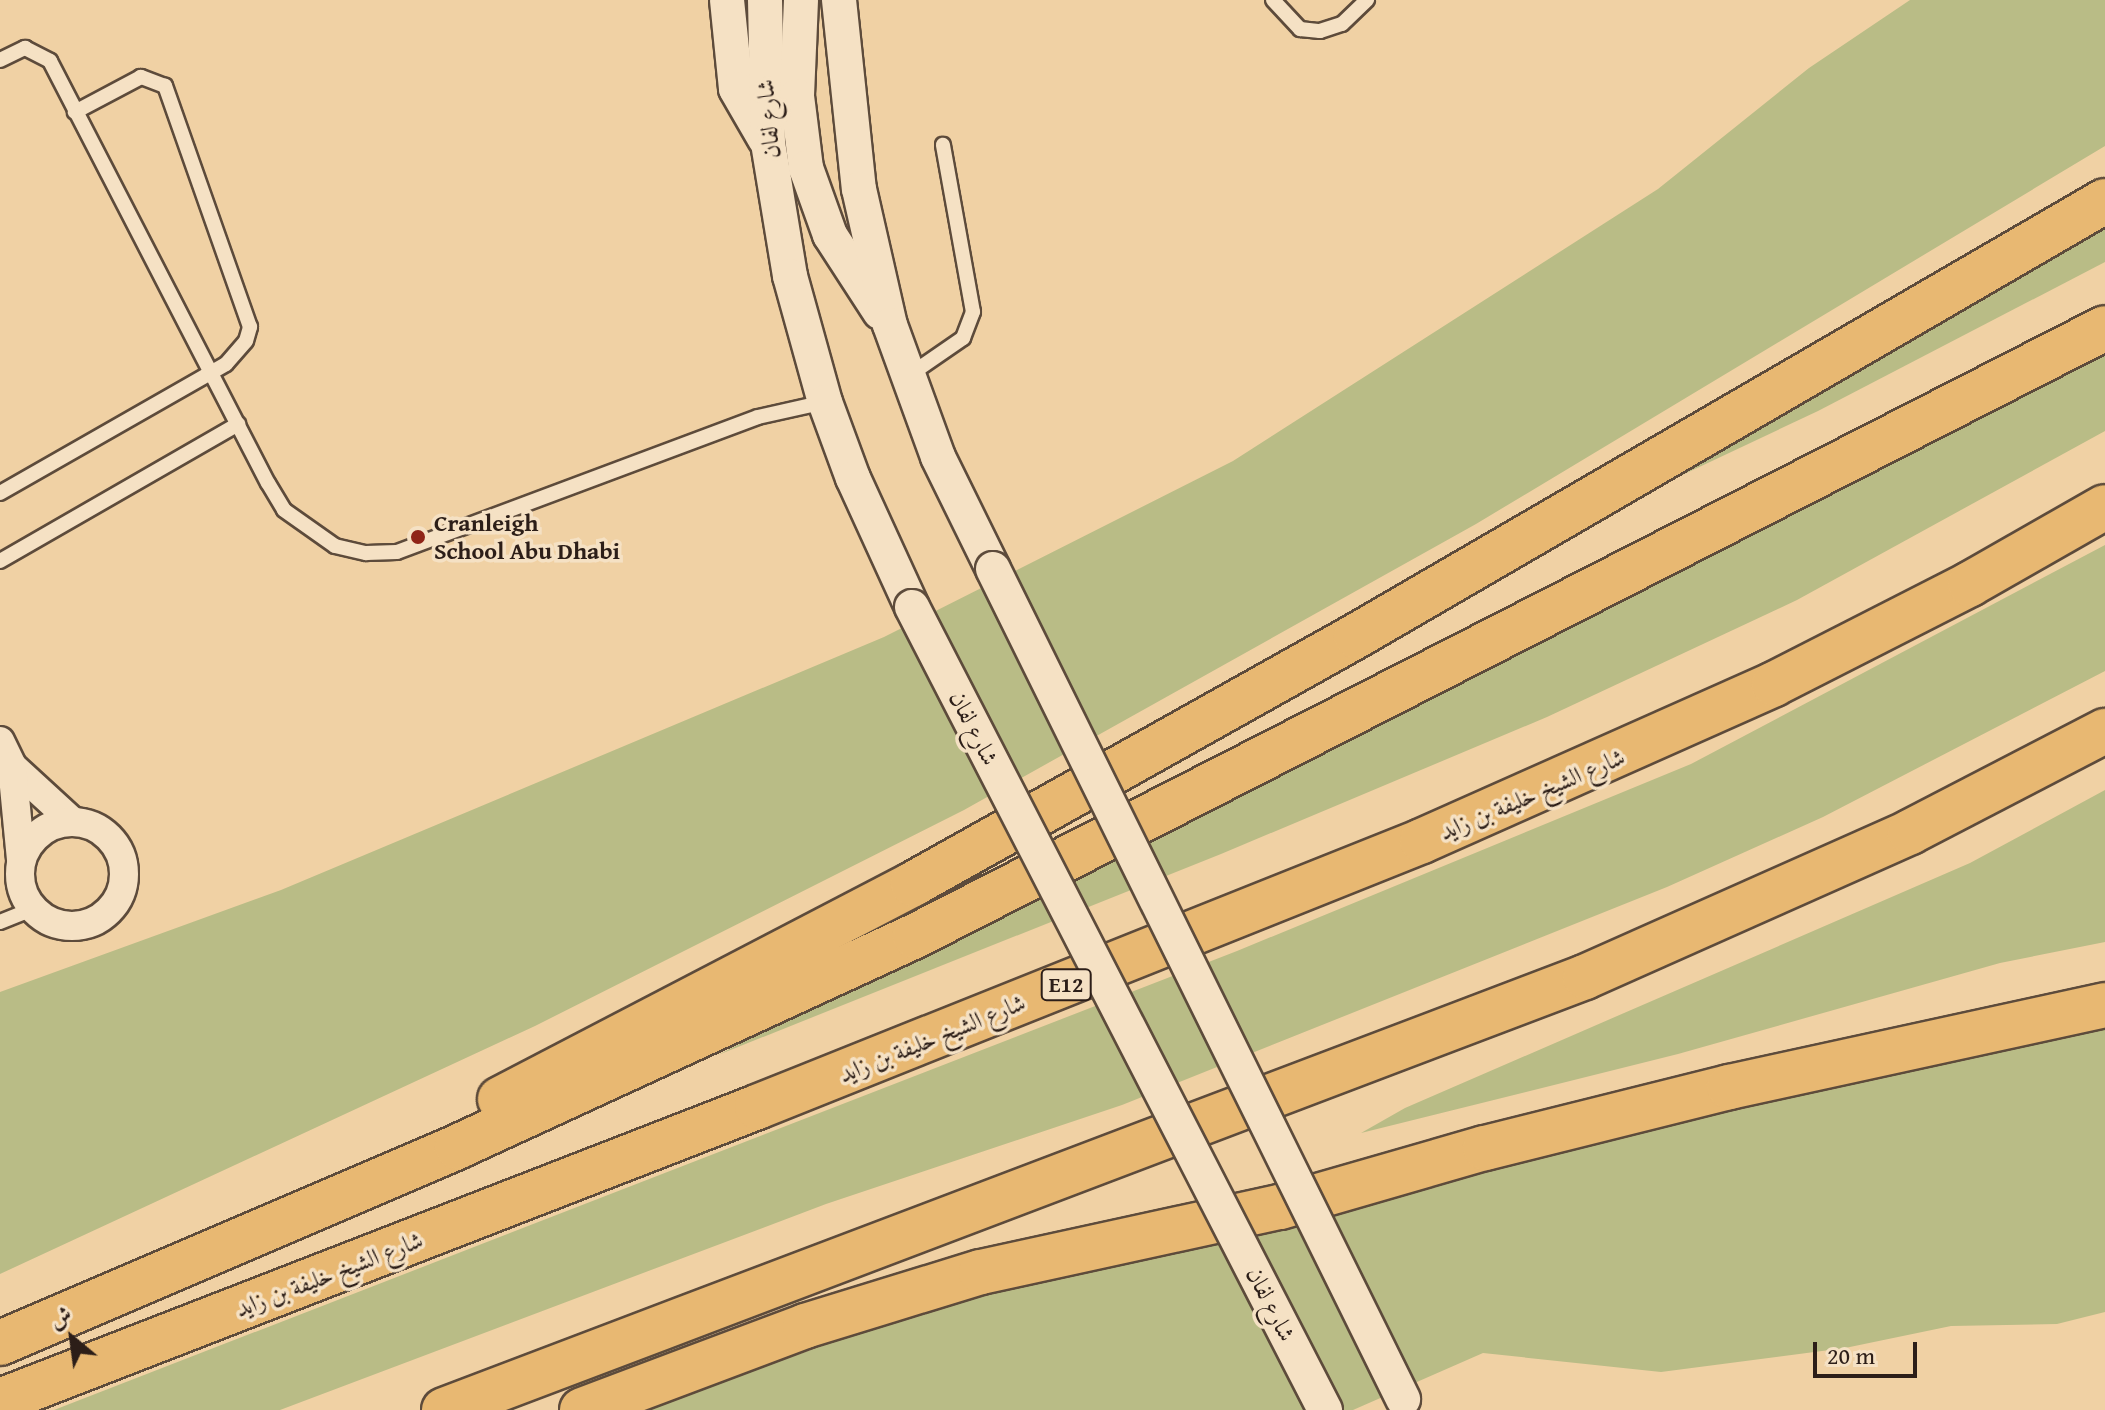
<!DOCTYPE html>
<meta charset="utf-8">
<style>
body{margin:0}
#map{position:relative;width:2105px;height:1410px;overflow:hidden;background:#f0d1a4;font-family:"Gentium Book Plus",Amiri,serif}
div>[style]{position:absolute}
[style*='--x']{left:calc(var(--x)*1px);top:calc(var(--y)*1px);width:calc(var(--w)*1px);rotate:calc(var(--a)*1deg)}
.green>*{inset:0;background:#b9bc86}
.roads{filter:drop-shadow(2px 0 #5d4b3b) drop-shadow(-2px 0 #5d4b3b) drop-shadow(0 2px #5d4b3b) drop-shadow(0 -2px #5d4b3b)}
.service>*{height:14px;margin:-7px;padding:0 7px;transform-origin:7px;border-radius:7px;background:#f5e1c4}
.minor>*{height:28px;margin:-14px;padding:0 14px;transform-origin:14px;border-radius:14px;background:#f5e1c4}
.minor>.ring{margin:-14px;padding:0;box-sizing:content-box;background:none;border:28px solid #f5e1c4;border-radius:50%}
.tertiary>*{height:34px;margin:-17px;padding:0 17px;transform-origin:17px;border-radius:17px;background:#f5e1c4}
.motorway>*{height:44px;margin:-22px;padding:0 22px;transform-origin:22px;border-radius:22px;background:#e8b872}
.bridges{filter:drop-shadow(2px 0 #5d4b3b) drop-shadow(-2px 0 #5d4b3b) drop-shadow(0 2px #5d4b3b) drop-shadow(0 -2px #5d4b3b)}
.tertiary-bridge>*{height:34px;margin:-17px;padding:0 17px;transform-origin:17px;border-radius:17px;background:#f5e1c4}
.dots>*{width:22px;height:22px;translate:-50% -50%;box-sizing:border-box;border:4px solid #f5e1c4;border-radius:50%}
span{translate:-50% -50%;white-space:nowrap;text-align:center;line-height:1.15;-webkit-text-stroke:7px #f5e1c4;paint-order:stroke}
.shield-label span{padding:2px 6px;background:#f5e1c4;border:2px solid;border-radius:6px;-webkit-text-stroke-width:0}
.shield-label{font-size:22px;color:#2c1e18;font-weight:700}
.street-label{font-size:24px;color:#2c1e18}
.poi-label{font-size:24px;color:#2c1e18;font-weight:700}
.left{translate:0 -50%;text-align:left}
.north{position:absolute;left:32px;top:1298px;width:80px;height:80px;-webkit-text-stroke:6px #f5e1c4;paint-order:stroke;rotate:331deg;font-size:22px;font-weight:700;line-height:32px;text-align:center;color:#2c1e18}
.north::after{content:'';display:block;margin:auto;width:28px;height:36px;background:#2c1e18;clip-path:polygon(50% 0,100% 100%,50% 72%,0 100%)}
.scale{position:absolute;left:1813px;top:1342px;width:104px;height:36px;box-sizing:border-box;border:4px solid #2c1e18;border-top:0;padding-left:10px;font-size:24px;line-height:28px;white-space:nowrap;color:#2c1e18;-webkit-text-stroke:6px #f5e1c4;paint-order:stroke}
</style>
<div id="map">
<div class="green">
<div style="clip-path:polygon(1910px 0,2105px 0,2105px 146px,1476px 524px,964px 810px,535px 1026px,0 1274px,0 992px,281px 890px,884px 637px,1233px 461px,1658px 189px,1809px 68px)"></div>
<div style="clip-path:polygon(2105px 224px,2105px 262px,1818px 411px,1678px 477px)"></div>
<div style="clip-path:polygon(2105px 342px,2105px 431px,1797px 600px,1547px 717px,1221px 854px,718px 1055px)"></div>
<div style="clip-path:polygon(2105px 545px,2105px 671px,1823px 817px,1667px 887px,1122px 1105px,826px 1204px,280px 1410px,54px 1410px,1237px 951px,1691px 764px)"></div>
<div style="clip-path:polygon(2105px 790px,2105px 942px,2000px 963px,1678px 1054px,1361px 1133px,1405px 1108px,1970px 863px)"></div>
<div style="clip-path:polygon(2105px 1027px,2105px 1312px,2057px 1324px,1951px 1326px,1845px 1348px,1661px 1372px,1483px 1353px,1353px 1410px,641px 1410px,1017px 1277px,1482px 1155px)"></div>
</div>
<div class="roads">
<div class="service">
<div style="--x:1273;--y:0;--w:40;--a:47"></div>
<div style="--x:1300;--y:29;--w:20;--a:6"></div>
<div style="--x:1320;--y:31;--w:23;--a:-18"></div>
<div style="--x:1342;--y:24;--w:35;--a:-44"></div>
<div style="--x:0;--y:60;--w:28;--a:-26"></div>
<div style="--x:25;--y:48;--w:28;--a:27"></div>
<div style="--x:50;--y:61;--w:475;--a:62.7"></div>
<div style="--x:268;--y:483;--w:31;--a:59"></div>
<div style="--x:284;--y:510;--w:62;--a:35.2"></div>
<div style="--x:335;--y:546;--w:32;--a:13"></div>
<div style="--x:366;--y:553;--w:31;--a:-2"></div>
<div style="--x:397;--y:552;--w:385;--a:-20.5"></div>
<div style="--x:758;--y:417;--w:69;--a:-12.6"></div>
<div style="--x:908;--y:376;--w:67;--a:-34.6"></div>
<div style="--x:963;--y:338;--w:28;--a:-69"></div>
<div style="--x:973;--y:312;--w:170;--a:-100.2"></div>
<div style="--x:0;--y:493;--w:260;--a:-29.7"></div>
<div style="--x:226;--y:364;--w:30;--a:-49"></div>
<div style="--x:246;--y:341;--w:15;--a:-74"></div>
<div style="--x:250;--y:327;--w:256;--a:-109.4"></div>
<div style="--x:165;--y:86;--w:26;--a:-159"></div>
<div style="--x:141;--y:77;--w:75;--a:152.1"></div>
<div style="--x:0;--y:561;--w:275;--a:-29.9"></div>
<div style="--x:0;--y:922;--w:35;--a:-22"></div>
</div>
<div class="minor">
<div style="--x:0;--y:741;--w:28;--a:64"></div>
<div style="--x:12;--y:766;--w:81;--a:42.5"></div>
<div style="--x:12;--y:766;--w:94;--a:84.5"></div>
<div class="ring" style="left:20px;top:822px;width:76px;height:76px"></div>
</div>
<div class="tertiary">
<div style="--x:727;--y:0;--w:89;--a:84.2"></div>
<div style="--x:736;--y:89;--w:58;--a:59.9"></div>
<div style="--x:765;--y:0;--w:143;--a:88.8"></div>
<div style="--x:768;--y:143;--w:135;--a:80.6"></div>
<div style="--x:790;--y:276;--w:131;--a:74.5"></div>
<div style="--x:825;--y:402;--w:81;--a:69.8"></div>
<div style="--x:853;--y:478;--w:142;--a:65.4"></div>
<div style="--x:801;--y:0;--w:96;--a:92.4"></div>
<div style="--x:797;--y:96;--w:73;--a:82.9"></div>
<div style="--x:806;--y:168;--w:71;--a:70.3"></div>
<div style="--x:830;--y:235;--w:92;--a:57"></div>
<div style="--x:839;--y:0;--w:190;--a:84"></div>
<div style="--x:859;--y:189;--w:139;--a:77.2"></div>
<div style="--x:890;--y:325;--w:140;--a:70"></div>
<div style="--x:938;--y:457;--w:125;--a:63.8"></div>
</div>
<div class="motorway">
<div style="--x:500;--y:1099;--w:466;--a:-27.5"></div>
<div style="--x:913;--y:884;--w:508;--a:-29.24"></div>
<div style="--x:1356;--y:636;--w:866;--a:-30.15"></div>
<div style="--x:0;--y:1343;--w:497;--a:-23.2"></div>
<div style="--x:457;--y:1147;--w:504;--a:-24.74"></div>
<div style="--x:915;--y:936;--w:1336;--a:-27.06"></div>
<div style="--x:0;--y:1401;--w:812;--a:-21.22"></div>
<div style="--x:757;--y:1107;--w:716;--a:-21.8"></div>
<div style="--x:1422;--y:841;--w:385;--a:-24"></div>
<div style="--x:1774;--y:684;--w:220;--a:-27"></div>
<div style="--x:1970;--y:584;--w:155;--a:-29.7"></div>
<div style="--x:444;--y:1410;--w:1220;--a:-20.78"></div>
<div style="--x:1585;--y:977;--w:356;--a:-24"></div>
<div style="--x:1910;--y:832;--w:220;--a:-27.4"></div>
<div style="--x:582;--y:1410;--w:238;--a:-20.6"></div>
<div style="--x:805;--y:1326;--w:184;--a:-17.1"></div>
<div style="--x:981;--y:1272;--w:306;--a:-12.3"></div>
<div style="--x:1280;--y:1207;--w:213;--a:-16.1"></div>
<div style="--x:1485;--y:1148;--w:252;--a:-14"></div>
<div style="--x:1729;--y:1087;--w:385;--a:-12.3"></div>
</div>
</div>
<div class="bridges">
<div class="tertiary-bridge">
<div style="--x:993;--y:569;--w:926;--a:63.71"></div>
<div style="--x:912;--y:607;--w:903;--a:62.78"></div>
</div>
</div>
<div class="dots">
<div style="left:418px;top:537px;background:#8f2418"></div>
</div>
<div class="shield-label">
<span style="left:1066px;top:985px">E12</span>
</div>
<div class="street-label">
<span style="left:768px;top:119px;rotate:-95deg">شارع لفان</span>
<span style="left:974px;top:728px;rotate:63deg">شارع لفان</span>
<span style="left:1532px;top:794px;rotate:-23deg">شارع الشيخ خليفة بن زايد</span>
<span style="left:932px;top:1038px;rotate:-22deg">شارع الشيخ خليفة بن زايد</span>
<span style="left:329px;top:1274px;rotate:-21deg">شارع الشيخ خليفة بن زايد</span>
<span style="left:1271px;top:1304px;rotate:63deg">شارع لفان</span>
</div>
<div class="poi-label">
<span class="left" style="left:434px;top:537px">Cranleigh<br>School Abu Dhabi</span>
</div>
<div class="north">ش</div>
<div class="scale">20 m</div>
</div>
